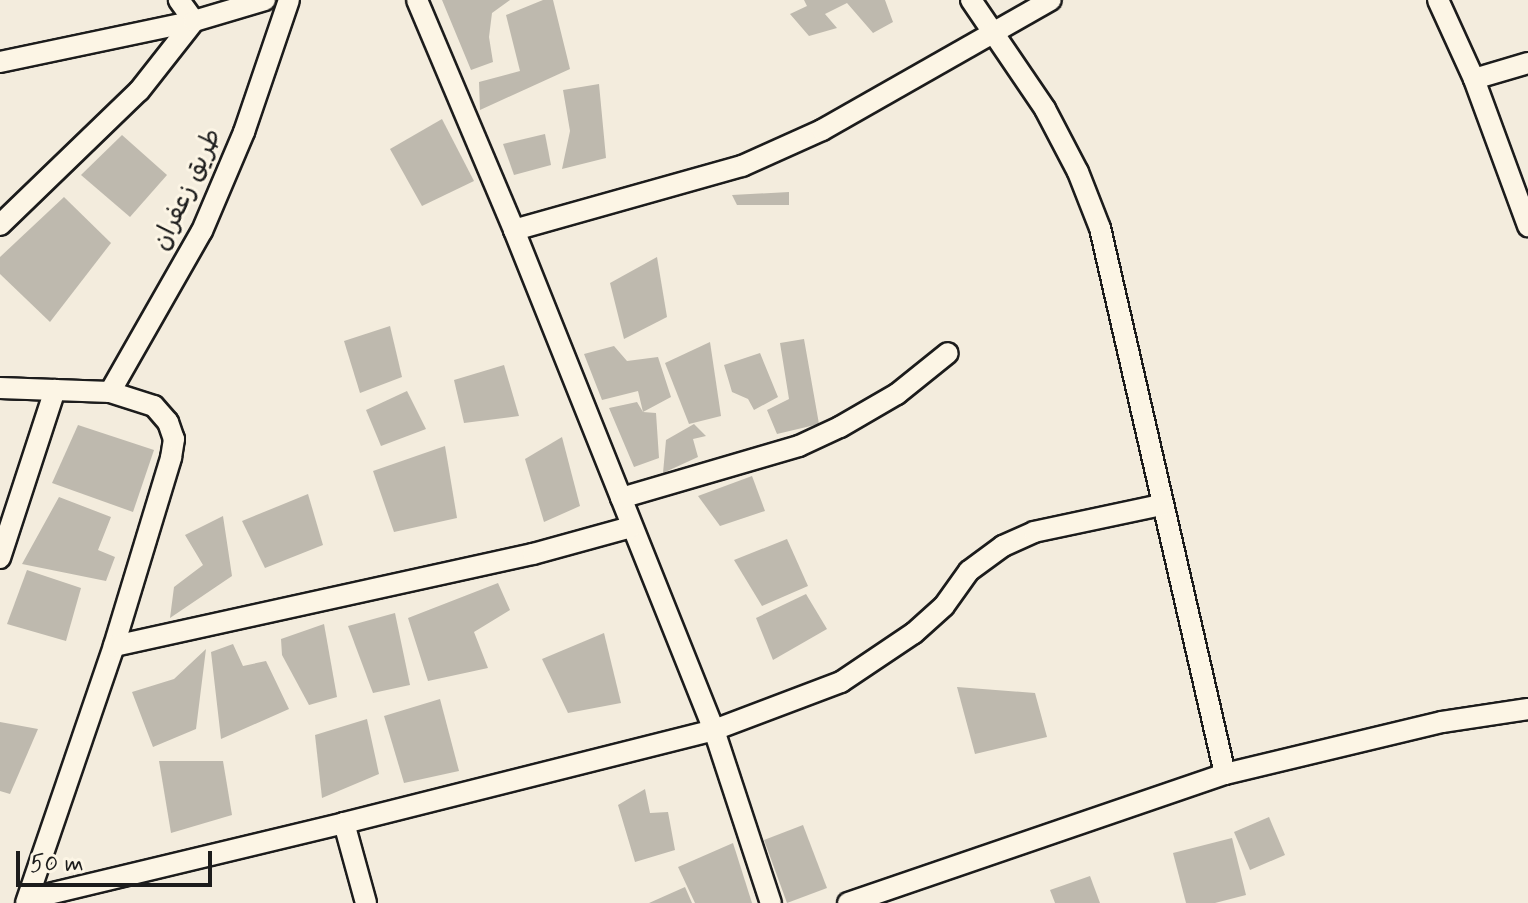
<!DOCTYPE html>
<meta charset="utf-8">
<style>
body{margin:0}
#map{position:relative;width:1528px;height:903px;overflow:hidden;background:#f3ecdd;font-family:Mynerve,"Playpen Sans Arabic",sans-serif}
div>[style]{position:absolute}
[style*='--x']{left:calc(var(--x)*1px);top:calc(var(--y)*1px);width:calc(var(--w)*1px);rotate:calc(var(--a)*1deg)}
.building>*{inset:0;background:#beb9ae}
.roads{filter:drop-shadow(2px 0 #1c1c1c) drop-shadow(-2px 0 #1c1c1c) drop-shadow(0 2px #1c1c1c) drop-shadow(0 -2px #1c1c1c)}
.minor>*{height:20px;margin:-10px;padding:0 10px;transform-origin:10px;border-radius:10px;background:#fcf5e5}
span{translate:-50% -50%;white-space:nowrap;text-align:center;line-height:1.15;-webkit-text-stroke:6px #fcf5e5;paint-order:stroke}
.street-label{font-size:26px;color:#1c1c1c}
.scale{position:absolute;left:16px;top:851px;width:196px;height:36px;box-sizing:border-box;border:4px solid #1c1c1c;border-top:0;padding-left:10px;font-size:24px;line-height:28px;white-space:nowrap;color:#1c1c1c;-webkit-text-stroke:6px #fcf5e5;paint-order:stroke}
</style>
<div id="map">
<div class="building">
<div style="clip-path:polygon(442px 0,510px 0,492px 13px,489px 37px,493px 62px,471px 70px)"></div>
<div style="clip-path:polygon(543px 0,553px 0,570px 69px,480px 110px,479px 82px,520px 71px,506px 15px)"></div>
<div style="clip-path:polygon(804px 0,885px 0,893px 22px,873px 33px,847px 3px,825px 14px,837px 28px,809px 36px,790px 14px,807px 6px)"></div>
<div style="clip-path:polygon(599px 84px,606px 158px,562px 169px,570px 131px,563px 90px)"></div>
<div style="clip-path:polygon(442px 119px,474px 181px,422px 206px,390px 149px)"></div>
<div style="clip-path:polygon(545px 134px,551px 165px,514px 175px,503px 144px)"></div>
<div style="clip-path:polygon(122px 135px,167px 175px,130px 217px,81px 175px)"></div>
<div style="clip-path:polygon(789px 192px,789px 205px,737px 205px,732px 195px)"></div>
<div style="clip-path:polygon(64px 197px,111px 243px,50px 322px,0 274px,0 257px)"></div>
<div style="clip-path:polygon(657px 257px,667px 317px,624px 339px,610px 283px)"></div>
<div style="clip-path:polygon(390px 326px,402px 377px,360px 393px,344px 341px)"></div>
<div style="clip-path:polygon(804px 339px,819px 424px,777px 434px,767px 410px,789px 399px,780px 343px)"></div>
<div style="clip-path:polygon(710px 342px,721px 416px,689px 424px,665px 363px)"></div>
<div style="clip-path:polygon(614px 346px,627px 361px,658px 357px,671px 397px,643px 412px,656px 413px,659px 458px,634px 467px,609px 408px,637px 402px,643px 412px,638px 391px,602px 400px,584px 354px)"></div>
<div style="clip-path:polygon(760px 353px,778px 397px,754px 410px,748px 399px,732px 392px,724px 365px)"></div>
<div style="clip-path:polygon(504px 365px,519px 416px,464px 423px,454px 380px)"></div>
<div style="clip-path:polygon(407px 391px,426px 429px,381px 446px,366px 410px)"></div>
<div style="clip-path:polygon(694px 424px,706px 436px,693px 439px,698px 457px,663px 473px,666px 440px)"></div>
<div style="clip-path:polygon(78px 425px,154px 450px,133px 512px,52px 483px)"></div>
<div style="clip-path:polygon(562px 437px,580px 506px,544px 522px,525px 459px)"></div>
<div style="clip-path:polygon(445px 446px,457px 518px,394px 532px,373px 471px)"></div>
<div style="clip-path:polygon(752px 476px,765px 511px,720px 526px,698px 496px)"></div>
<div style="clip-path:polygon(308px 494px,323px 545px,265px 568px,242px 521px)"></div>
<div style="clip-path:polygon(59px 497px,111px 517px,98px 550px,115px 557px,106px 581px,22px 564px)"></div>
<div style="clip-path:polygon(223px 516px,232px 576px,170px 618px,174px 587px,203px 565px,185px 535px)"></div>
<div style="clip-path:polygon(787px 539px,808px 586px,762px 606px,734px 560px)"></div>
<div style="clip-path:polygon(27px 570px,81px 588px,66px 641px,7px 624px)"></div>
<div style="clip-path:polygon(498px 583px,510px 610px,474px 632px,488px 668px,428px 681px,408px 618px)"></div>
<div style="clip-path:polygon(806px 594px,827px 629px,773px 660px,756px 618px)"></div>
<div style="clip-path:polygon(395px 613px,410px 685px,373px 693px,348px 626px)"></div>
<div style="clip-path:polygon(324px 624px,337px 697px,309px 705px,282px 655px,281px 639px)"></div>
<div style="clip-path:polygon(604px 633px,621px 703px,568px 713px,542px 659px)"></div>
<div style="clip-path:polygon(233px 644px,243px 666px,266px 661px,289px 709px,221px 739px,211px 652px)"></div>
<div style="clip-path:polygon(206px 649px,196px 729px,153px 747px,132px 692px,174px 679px)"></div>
<div style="clip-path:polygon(957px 687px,1035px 693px,1047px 737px,975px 754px)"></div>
<div style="clip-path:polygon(440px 699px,459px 771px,404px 783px,384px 716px)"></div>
<div style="clip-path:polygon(367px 719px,379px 774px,322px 798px,315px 735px)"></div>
<div style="clip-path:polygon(0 722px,38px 729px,10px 794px,0 791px)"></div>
<div style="clip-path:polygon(159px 761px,223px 761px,232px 815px,171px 833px)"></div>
<div style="clip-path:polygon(645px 789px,650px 813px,668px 812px,675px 850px,635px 862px,618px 805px)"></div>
<div style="clip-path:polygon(1269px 817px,1285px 855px,1250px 870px,1234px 832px)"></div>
<div style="clip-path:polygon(803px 825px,827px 888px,787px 903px,764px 840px)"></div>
<div style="clip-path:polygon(1232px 838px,1246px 895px,1215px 903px,1186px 903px,1173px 853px)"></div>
<div style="clip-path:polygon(733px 843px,752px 903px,695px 903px,678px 867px)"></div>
<div style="clip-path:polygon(1090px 876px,1100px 903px,1055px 903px,1050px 890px)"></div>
<div style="clip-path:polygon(685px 887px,692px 903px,649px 903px)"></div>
</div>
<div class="roads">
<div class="minor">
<div style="--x:417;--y:0;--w:250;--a:67.1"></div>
<div style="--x:514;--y:230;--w:539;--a:68.2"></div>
<div style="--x:714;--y:730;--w:182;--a:71.8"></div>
<div style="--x:971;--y:0;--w:132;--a:55.8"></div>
<div style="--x:1045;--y:109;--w:71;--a:62.4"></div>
<div style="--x:1078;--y:172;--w:60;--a:68.6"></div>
<div style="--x:1100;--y:228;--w:560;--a:77.11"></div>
<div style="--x:1438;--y:0;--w:87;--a:65.5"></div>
<div style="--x:1474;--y:79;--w:157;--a:69.8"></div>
<div style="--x:0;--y:62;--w:198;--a:-11.9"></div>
<div style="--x:194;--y:21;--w:26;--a:-126"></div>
<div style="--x:1474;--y:79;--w:56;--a:-16.5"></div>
<div style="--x:0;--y:225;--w:193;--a:-44"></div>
<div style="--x:139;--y:91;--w:89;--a:-51.8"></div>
<div style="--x:194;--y:21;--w:74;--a:-16.5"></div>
<div style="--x:514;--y:230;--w:237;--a:-15.7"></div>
<div style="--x:742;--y:166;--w:88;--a:-24.2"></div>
<div style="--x:822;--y:130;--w:263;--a:-29.6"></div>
<div style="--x:0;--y:388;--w:55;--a:2.1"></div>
<div style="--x:110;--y:392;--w:185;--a:-60.3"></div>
<div style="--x:202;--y:231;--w:108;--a:-67"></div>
<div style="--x:244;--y:132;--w:139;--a:-71.2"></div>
<div style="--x:621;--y:498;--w:185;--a:-16.3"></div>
<div style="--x:799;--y:446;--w:45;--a:-24.9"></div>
<div style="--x:840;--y:427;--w:66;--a:-30.1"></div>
<div style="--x:897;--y:394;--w:65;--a:-38.8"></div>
<div style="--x:0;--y:558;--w:177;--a:-71.9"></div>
<div style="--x:55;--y:390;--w:55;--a:2.1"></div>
<div style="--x:110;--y:392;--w:46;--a:17.7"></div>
<div style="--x:154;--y:406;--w:21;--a:49"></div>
<div style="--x:168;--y:422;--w:18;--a:71"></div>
<div style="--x:174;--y:439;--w:19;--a:99"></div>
<div style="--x:171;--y:458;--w:196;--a:106.9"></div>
<div style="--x:114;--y:646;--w:272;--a:108.9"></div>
<div style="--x:114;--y:646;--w:429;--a:-12.4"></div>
<div style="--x:533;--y:554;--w:102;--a:-15.4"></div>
<div style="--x:344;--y:823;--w:382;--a:-14.1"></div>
<div style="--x:714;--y:730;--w:136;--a:-20.7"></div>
<div style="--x:841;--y:682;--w:88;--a:-33.9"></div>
<div style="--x:914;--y:633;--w:40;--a:-42"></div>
<div style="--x:944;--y:606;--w:43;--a:-54.5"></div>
<div style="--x:969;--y:571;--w:42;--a:-36.3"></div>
<div style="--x:1003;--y:546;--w:34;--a:-24"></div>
<div style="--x:1034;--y:532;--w:130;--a:-12"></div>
<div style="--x:28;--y:899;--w:325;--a:-13.5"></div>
<div style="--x:344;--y:823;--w:83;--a:74.6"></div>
<div style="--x:848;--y:903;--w:398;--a:-18.9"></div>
<div style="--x:1225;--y:774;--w:223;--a:-13.5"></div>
<div style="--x:1442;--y:722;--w:87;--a:-8.6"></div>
</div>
</div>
<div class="street-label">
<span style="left:188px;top:190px;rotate:-65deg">طريق زعفران</span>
</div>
<div class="scale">50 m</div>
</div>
